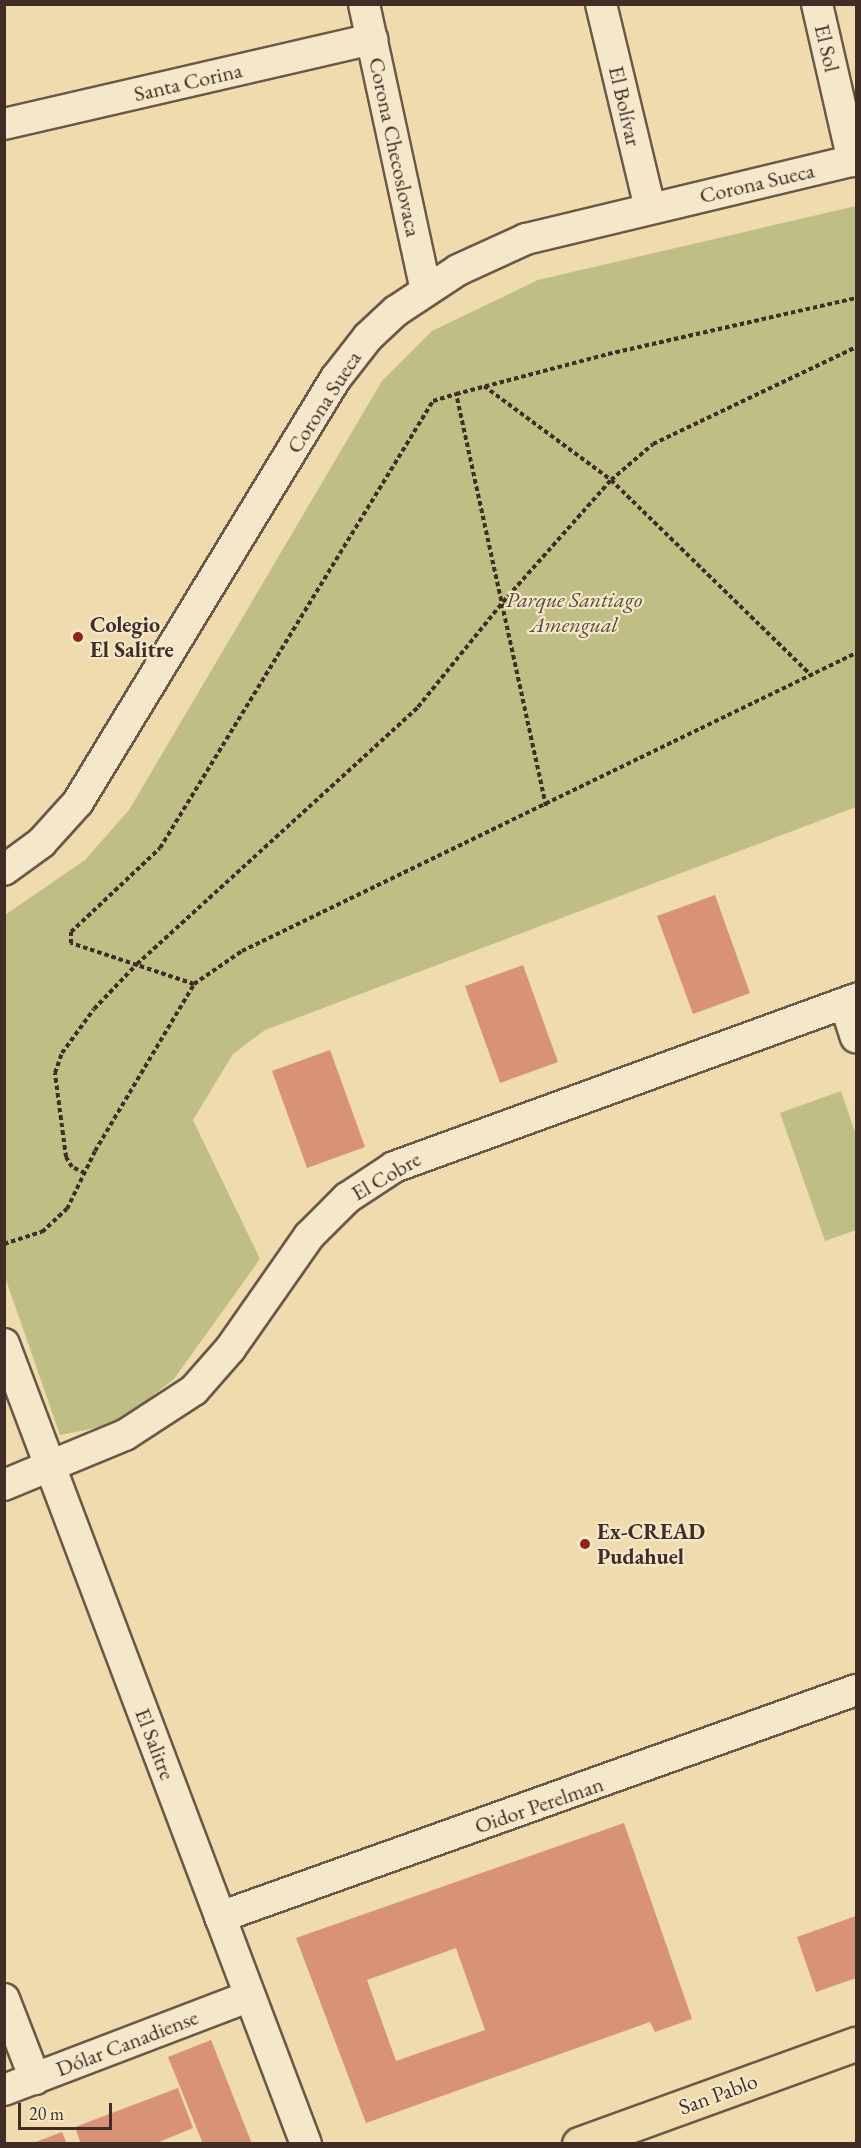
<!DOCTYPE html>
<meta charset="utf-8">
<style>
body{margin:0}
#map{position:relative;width:861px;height:2148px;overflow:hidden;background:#efdbad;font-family:"EB Garamond",serif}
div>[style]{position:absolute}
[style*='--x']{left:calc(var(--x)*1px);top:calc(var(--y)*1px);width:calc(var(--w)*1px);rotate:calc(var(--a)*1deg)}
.green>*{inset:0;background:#bfbe85}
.building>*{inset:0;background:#d89275}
.path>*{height:4px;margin-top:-2px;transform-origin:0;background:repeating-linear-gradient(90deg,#3f2d26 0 4.5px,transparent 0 7.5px)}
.roads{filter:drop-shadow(2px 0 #6b5848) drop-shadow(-2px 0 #6b5848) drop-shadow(0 2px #6b5848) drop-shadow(0 -2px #6b5848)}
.minor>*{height:30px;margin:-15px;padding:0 15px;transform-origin:15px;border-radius:15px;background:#f5e8ca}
.major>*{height:33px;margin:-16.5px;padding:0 16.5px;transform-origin:16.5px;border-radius:16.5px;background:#efdbad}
.dots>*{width:16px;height:16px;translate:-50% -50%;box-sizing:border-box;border:3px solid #f5e8ca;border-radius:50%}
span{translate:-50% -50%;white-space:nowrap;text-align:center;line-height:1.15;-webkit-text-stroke:4.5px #f5e8ca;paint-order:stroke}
.street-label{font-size:22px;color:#3f2d26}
.park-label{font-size:22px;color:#594a39;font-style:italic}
.poi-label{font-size:22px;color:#3f2d26;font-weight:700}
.left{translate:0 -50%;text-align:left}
.frame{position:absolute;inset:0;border:6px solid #3f2d26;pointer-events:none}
.scale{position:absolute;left:18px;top:2103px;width:94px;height:27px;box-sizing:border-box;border:3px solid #3f2d26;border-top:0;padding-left:8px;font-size:18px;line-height:21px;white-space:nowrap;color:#3f2d26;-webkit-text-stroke:4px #f5e8ca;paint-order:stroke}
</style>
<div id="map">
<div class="green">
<div style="clip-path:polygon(856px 206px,856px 807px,265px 1030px,233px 1054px,193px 1120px,260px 1259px,174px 1379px,116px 1424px,60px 1435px,5px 1277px,5px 915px,85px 860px,129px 810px,382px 381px,432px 331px,538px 280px)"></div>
<div style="clip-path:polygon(841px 1091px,856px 1135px,856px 1230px,825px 1241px,780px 1113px)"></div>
</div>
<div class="building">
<div style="clip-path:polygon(715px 895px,750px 993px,693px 1014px,657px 916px)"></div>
<div style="clip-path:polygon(523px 965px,558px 1062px,500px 1083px,465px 986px)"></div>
<div style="clip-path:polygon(330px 1050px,365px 1147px,307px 1168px,272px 1071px)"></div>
<div style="clip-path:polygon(evenodd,624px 1823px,692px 2019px,655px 2032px,650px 2022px,366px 2123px,296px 1938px,624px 1823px,456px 1948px,485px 2030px,396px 2061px,367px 1980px,456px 1948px)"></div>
<div style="clip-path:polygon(856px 1916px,856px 1978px,816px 1992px,797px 1937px)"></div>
<div style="clip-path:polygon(211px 2040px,252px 2144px,203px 2144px,168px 2057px)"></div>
<div style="clip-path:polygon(178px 2088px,193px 2128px,154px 2144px,81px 2144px,75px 2127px)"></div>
<div style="clip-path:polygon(62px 2132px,67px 2144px,34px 2144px,33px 2143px)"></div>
</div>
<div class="path">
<div style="--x:484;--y:386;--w:158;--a:36.5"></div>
<div style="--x:611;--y:480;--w:281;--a:44.3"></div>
<div style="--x:546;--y:806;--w:422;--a:-102.3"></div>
<div style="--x:456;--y:394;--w:157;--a:-14.7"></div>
<div style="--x:608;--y:354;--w:254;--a:-12.7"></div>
<div style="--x:194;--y:984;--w:130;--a:-161.6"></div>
<div style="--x:71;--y:943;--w:11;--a:-90"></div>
<div style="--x:71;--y:932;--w:122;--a:-43.3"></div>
<div style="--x:160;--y:848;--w:524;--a:-58.59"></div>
<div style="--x:433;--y:401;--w:24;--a:-17"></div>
<div style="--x:85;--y:1173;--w:14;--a:-155"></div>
<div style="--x:72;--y:1167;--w:12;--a:-121"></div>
<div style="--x:66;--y:1157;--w:85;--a:-97.5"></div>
<div style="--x:55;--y:1073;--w:21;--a:-71"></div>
<div style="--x:62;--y:1053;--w:54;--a:-54"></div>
<div style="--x:94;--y:1009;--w:62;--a:-46.3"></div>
<div style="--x:137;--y:964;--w:381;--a:-42.4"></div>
<div style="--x:418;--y:707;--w:135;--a:-51"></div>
<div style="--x:503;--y:602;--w:163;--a:-48.5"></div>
<div style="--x:611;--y:480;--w:55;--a:-40.6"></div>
<div style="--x:653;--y:444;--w:225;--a:-25.5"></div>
<div style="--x:4;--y:1244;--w:40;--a:-18"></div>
<div style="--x:42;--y:1232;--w:34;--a:-43"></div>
<div style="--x:67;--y:1209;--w:64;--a:-64.2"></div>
<div style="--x:95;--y:1151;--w:194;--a:-59.3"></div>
<div style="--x:194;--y:984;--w:58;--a:-34.5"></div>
<div style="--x:242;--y:951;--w:682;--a:-25.89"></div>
</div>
<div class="roads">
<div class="minor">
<div style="--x:364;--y:4;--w:293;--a:77.8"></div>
<div style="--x:601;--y:4;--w:210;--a:76.5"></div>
<div style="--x:817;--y:4;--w:161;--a:77.1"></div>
<div style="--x:4;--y:124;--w:378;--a:-13"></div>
<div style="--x:4;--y:870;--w:46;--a:-36.1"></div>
<div style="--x:41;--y:843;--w:55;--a:-47.9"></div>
<div style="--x:78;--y:802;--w:496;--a:-58.7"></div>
<div style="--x:336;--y:378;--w:52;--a:-52"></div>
<div style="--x:368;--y:337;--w:38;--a:-43"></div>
<div style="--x:396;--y:311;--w:74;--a:-33.5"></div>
<div style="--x:458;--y:270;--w:75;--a:-24.5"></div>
<div style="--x:526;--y:239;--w:339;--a:-13.5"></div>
<div style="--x:845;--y:1004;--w:35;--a:72"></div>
<div style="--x:4;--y:1344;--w:855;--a:69.32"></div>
<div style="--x:4;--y:1485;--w:131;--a:-22.5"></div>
<div style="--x:125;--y:1435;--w:82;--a:-33.1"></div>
<div style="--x:194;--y:1390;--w:55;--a:-48.7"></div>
<div style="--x:230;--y:1349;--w:138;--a:-55"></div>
<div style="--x:309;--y:1236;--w:54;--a:-45"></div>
<div style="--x:347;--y:1198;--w:56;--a:-33.4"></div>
<div style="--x:394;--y:1167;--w:492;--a:-20"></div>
<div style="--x:220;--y:1917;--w:675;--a:-19.64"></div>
<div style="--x:4;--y:1999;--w:86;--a:68.8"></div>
<div style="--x:4;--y:2090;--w:263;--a:-20.9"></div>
</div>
<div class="major">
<div style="--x:579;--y:2144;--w:294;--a:-19.9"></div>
</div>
</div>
<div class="dots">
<div style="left:78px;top:637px;background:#8f2418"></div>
<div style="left:585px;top:1544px;background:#8f2418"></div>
</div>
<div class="street-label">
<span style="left:827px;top:48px;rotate:77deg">El Sol</span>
<span style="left:188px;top:82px;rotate:-13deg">Santa Corina</span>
<span style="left:625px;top:106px;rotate:77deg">El Bolívar</span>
<span style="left:395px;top:147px;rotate:78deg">Corona Checoslovaca</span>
<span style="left:757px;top:183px;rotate:-13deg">Corona Sueca</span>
<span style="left:324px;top:402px;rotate:-57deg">Corona Sueca</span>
<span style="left:386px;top:1176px;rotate:-30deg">El Cobre</span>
<span style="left:155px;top:1744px;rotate:69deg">El Salitre</span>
<span style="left:539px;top:1805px;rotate:-19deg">Oidor Perelman</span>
<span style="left:127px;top:2043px;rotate:-21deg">Dólar Canadiense</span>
<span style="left:718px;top:2094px;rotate:-20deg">San Pablo</span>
</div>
<div class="park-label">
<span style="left:574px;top:612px">Parque Santiago<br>Amengual</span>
</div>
<div class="poi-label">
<span class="left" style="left:90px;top:637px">Colegio<br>El Salitre</span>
<span class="left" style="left:597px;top:1544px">Ex-CREAD<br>Pudahuel</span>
</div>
<div class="frame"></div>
<div class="scale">20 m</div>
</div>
